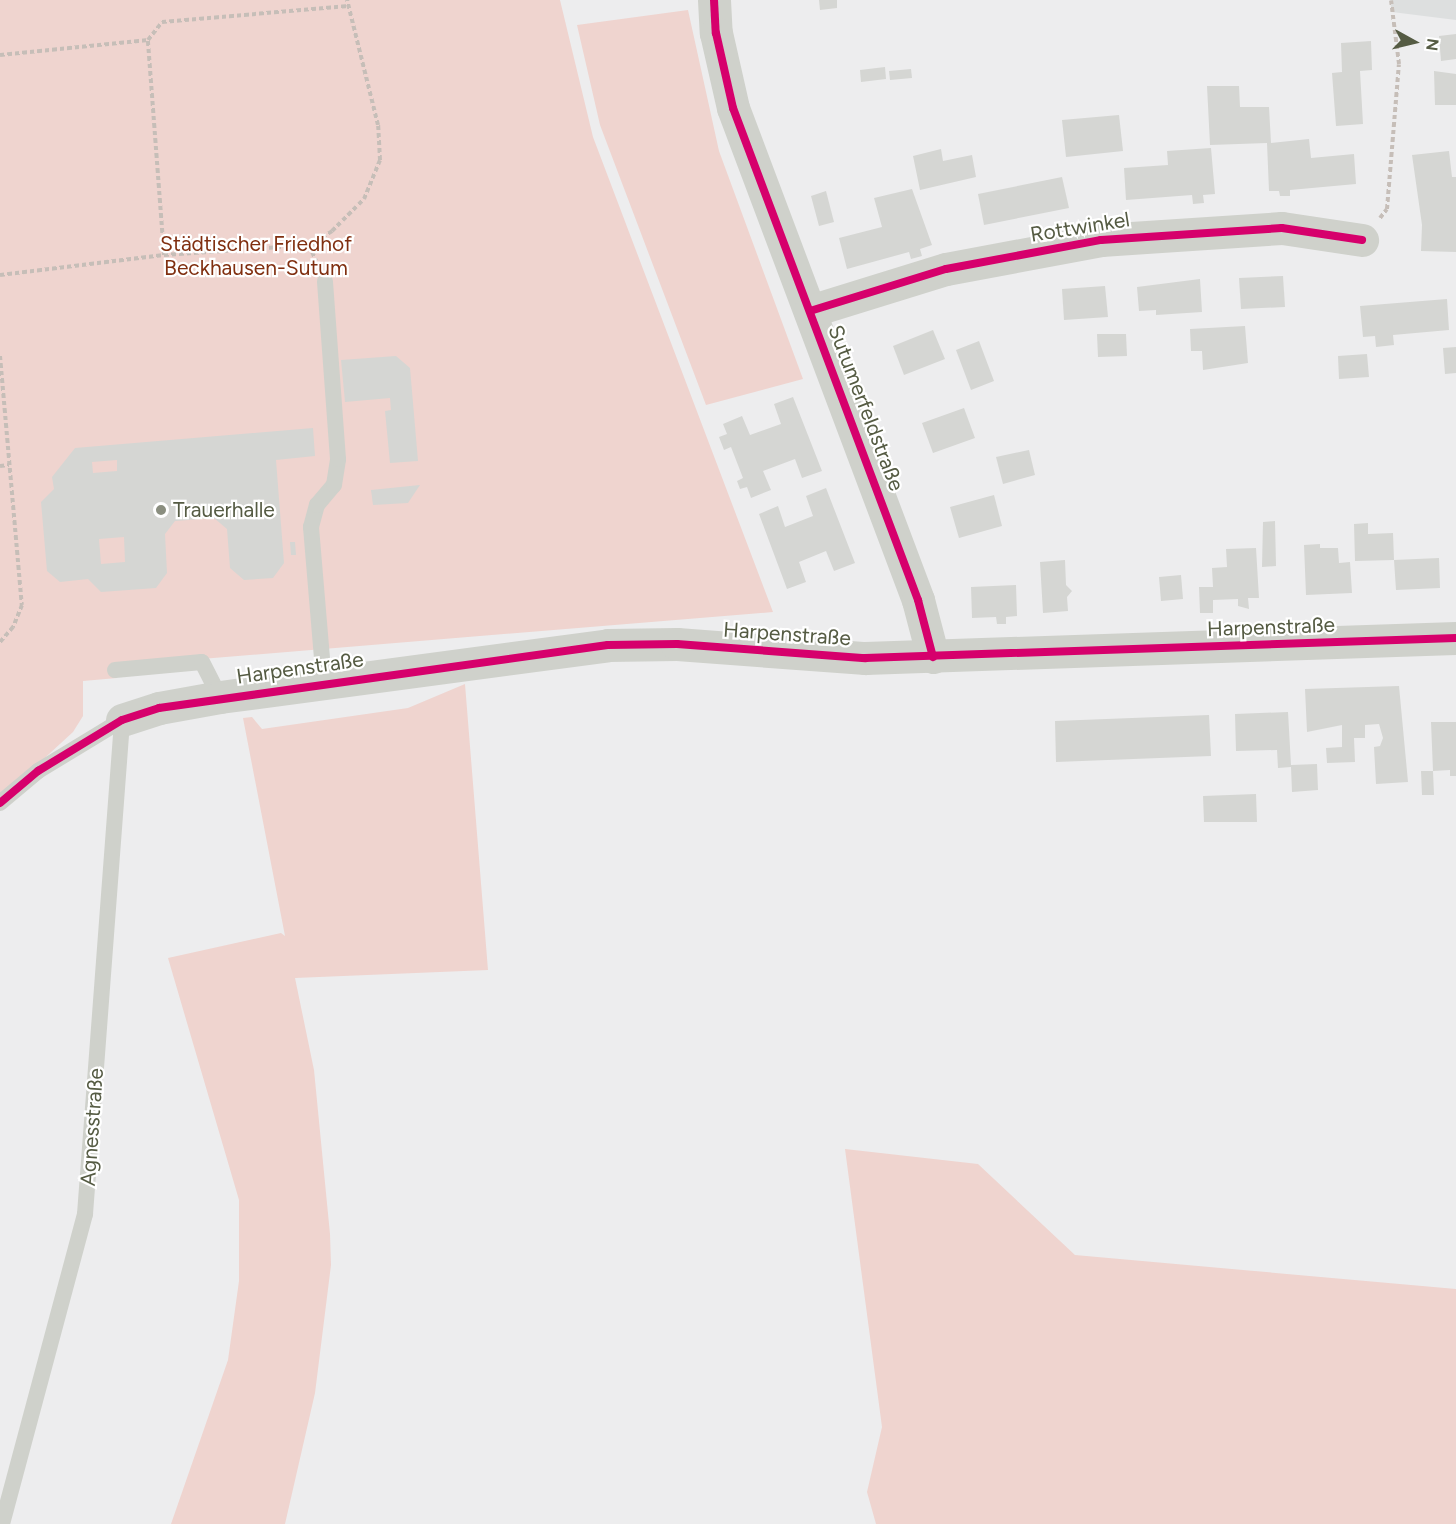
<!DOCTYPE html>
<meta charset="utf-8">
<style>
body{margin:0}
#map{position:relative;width:1456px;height:1524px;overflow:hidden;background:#ededee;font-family:Figtree,sans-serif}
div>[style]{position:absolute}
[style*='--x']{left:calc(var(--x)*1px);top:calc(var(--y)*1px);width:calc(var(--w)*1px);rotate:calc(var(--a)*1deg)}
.education>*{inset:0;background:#dddfdf}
.green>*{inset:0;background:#efd4cf}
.building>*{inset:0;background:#d5d6d3}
.path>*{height:4px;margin-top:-2px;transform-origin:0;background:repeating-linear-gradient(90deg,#c6beb8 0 4.5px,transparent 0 7.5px)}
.lane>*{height:16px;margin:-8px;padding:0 8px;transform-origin:8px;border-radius:8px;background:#cfd1cb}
.street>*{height:33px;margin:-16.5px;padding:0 16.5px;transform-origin:16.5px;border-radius:16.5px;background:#cfd1cb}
.cycleway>*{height:8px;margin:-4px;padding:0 4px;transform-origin:4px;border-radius:4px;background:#d6006c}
.dots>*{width:16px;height:16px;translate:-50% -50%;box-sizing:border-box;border:3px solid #fff;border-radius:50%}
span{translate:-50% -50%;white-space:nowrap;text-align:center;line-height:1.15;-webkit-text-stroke:4.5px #fff;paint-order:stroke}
.street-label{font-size:21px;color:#555b43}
.park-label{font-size:21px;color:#802f10}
.poi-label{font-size:21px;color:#555b43}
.left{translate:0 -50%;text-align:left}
.north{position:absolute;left:1384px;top:12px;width:60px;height:60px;-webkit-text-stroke:4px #fff;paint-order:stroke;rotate:98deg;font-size:16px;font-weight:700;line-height:24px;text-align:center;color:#555b43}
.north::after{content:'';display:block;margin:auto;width:21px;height:27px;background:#555b43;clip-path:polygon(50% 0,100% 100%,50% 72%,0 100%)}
</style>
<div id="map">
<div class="education">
<div style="clip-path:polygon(1390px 0,1456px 0,1456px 20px,1392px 12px)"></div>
</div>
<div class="green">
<div style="clip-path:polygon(0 0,560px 0,593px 137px,773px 612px,116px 666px,117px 678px,83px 681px,83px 716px,73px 732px,0 799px)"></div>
<div style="clip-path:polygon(688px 10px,719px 151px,803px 379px,706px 405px,600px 125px,577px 25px)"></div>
<div style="clip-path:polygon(465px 684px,488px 970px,295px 978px,314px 1070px,330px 1234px,331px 1265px,315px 1393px,285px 1524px,171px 1524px,228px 1360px,239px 1281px,239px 1200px,168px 958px,281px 933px,285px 936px,243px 718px,252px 717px,262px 729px,408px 708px)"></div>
<div style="clip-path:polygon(845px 1149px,978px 1164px,1075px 1255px,1456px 1289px,1456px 1524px,876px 1524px,867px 1492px,882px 1427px)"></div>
</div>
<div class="building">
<div style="clip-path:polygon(819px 0,837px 0,837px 8px,820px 10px)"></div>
<div style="clip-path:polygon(1456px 34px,1456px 59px,1441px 61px,1439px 36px)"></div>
<div style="clip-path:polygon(1371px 41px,1372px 70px,1360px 71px,1363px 124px,1336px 126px,1332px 73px,1342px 72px,1341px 43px)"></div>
<div style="clip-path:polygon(885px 67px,886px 79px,861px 82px,860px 70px)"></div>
<div style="clip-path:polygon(911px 69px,912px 78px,890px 80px,889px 71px)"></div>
<div style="clip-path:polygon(1434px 71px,1456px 74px,1456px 105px,1435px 105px)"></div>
<div style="clip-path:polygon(1207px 86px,1239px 86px,1240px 107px,1269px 107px,1271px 143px,1309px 139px,1311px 158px,1354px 154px,1356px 184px,1290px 190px,1290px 196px,1280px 196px,1279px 191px,1269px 191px,1267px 143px,1210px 145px)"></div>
<div style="clip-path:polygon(1119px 115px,1123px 151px,1066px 157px,1062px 120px)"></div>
<div style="clip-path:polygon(1211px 148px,1215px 194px,1203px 195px,1204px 203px,1193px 204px,1192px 195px,1126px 200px,1124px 168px,1168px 165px,1167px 151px)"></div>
<div style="clip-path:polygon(941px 149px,943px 161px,972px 155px,976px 177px,920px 190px,913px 156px)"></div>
<div style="clip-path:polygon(1449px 151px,1452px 177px,1456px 177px,1456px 252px,1421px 251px,1422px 225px,1412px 155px)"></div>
<div style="clip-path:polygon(1062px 177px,1069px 208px,984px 225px,978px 194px)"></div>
<div style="clip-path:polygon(912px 189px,932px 245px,920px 249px,922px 256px,911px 259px,909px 252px,847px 269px,839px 238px,882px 227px,874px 198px)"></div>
<div style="clip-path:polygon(826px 191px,834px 222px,819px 226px,811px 196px)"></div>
<div style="clip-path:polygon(1283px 276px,1285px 307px,1241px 309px,1239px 278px)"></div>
<div style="clip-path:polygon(1200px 279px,1202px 312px,1156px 315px,1156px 310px,1139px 311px,1137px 287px)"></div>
<div style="clip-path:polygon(1105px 286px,1108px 317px,1064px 320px,1062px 289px)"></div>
<div style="clip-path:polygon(1447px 299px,1449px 330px,1393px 335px,1394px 345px,1376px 347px,1375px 336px,1363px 337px,1360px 306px)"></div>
<div style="clip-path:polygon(1245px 326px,1248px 363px,1203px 370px,1202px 351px,1191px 351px,1190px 329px)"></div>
<div style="clip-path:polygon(933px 330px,945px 359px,904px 375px,893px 346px)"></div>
<div style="clip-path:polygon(1097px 334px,1126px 334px,1127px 356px,1098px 357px)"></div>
<div style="clip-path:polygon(979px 341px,994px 381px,971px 390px,956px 350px)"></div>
<div style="clip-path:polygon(1456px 347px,1456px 373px,1445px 374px,1443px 348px)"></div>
<div style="clip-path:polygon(1367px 354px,1369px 377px,1339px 379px,1338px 356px)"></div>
<div style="clip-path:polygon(396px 356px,410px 368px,418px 461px,390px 463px,385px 411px,391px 410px,390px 398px,345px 402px,341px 360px)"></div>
<div style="clip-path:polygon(793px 397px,822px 471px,802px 478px,795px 459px,763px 471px,771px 490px,751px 498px,747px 487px,740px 489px,737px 481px,743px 478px,731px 447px,724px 450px,719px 437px,727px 434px,723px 424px,742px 416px,750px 435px,781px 424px,774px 404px)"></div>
<div style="clip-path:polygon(964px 408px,975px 438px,933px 453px,922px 423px)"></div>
<div style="clip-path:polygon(evenodd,313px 428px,315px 456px,276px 460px,284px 563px,273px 578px,244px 580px,230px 568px,227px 529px,214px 518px,175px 521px,165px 534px,167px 573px,156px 588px,101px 592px,88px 579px,60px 582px,47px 571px,41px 502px,54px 489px,52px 477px,75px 448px,313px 428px,117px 460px,117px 471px,93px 473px,92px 462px,117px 460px,313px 428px,124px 537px,125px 562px,101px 564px,99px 539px,124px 537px)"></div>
<div style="clip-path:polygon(1029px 450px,1035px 475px,1003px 484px,996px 457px)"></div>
<div style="clip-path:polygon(420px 485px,408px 503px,373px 505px,371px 490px)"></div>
<div style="clip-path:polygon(826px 488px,855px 563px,834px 571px,826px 551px,799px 562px,806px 582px,787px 589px,759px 514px,778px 506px,785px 527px,813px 516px,806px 496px)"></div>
<div style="clip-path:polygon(994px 495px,1002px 526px,959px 538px,950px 507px)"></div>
<div style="clip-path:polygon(1275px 521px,1276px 566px,1262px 567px,1263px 522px)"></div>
<div style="clip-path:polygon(1368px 523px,1368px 534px,1393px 533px,1394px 560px,1439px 558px,1440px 588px,1396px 590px,1394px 560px,1355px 561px,1354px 524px)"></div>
<div style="clip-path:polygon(290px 542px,295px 542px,296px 555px,291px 555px)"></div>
<div style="clip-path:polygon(1320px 544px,1320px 548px,1338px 548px,1339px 563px,1350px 562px,1352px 593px,1306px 595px,1304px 545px)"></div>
<div style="clip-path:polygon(1256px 548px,1259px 598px,1248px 598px,1249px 609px,1238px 606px,1238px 599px,1213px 600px,1213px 613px,1200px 613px,1199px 587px,1213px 587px,1212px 568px,1227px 567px,1226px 549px)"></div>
<div style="clip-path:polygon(1065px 560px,1066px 585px,1072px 591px,1067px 597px,1068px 611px,1043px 613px,1040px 562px)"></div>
<div style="clip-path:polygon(1181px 575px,1183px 599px,1161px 601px,1159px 577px)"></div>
<div style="clip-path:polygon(1016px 585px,1017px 616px,1006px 617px,1006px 624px,997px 624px,996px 617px,972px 618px,971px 587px)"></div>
<div style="clip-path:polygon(1399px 686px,1408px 782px,1376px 784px,1374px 747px,1380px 746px,1383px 738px,1379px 724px,1365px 725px,1365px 738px,1354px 738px,1355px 762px,1327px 763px,1326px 748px,1342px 747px,1342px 725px,1307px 732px,1305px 689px)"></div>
<div style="clip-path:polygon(1288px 712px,1291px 765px,1317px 764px,1318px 790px,1292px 792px,1291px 767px,1278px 768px,1277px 750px,1236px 751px,1235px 714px)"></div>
<div style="clip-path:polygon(1209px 715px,1211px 756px,1056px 762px,1055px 721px)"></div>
<div style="clip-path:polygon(1431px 722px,1456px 722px,1456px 776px,1450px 776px,1450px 770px,1433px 771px)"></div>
<div style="clip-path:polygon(1421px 771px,1433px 771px,1434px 795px,1422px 795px)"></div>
<div style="clip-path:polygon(1256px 794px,1257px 822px,1204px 822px,1203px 796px)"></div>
</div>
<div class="path">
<div style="--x:0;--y:55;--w:149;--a:-5.8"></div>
<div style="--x:1380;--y:218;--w:11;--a:-52"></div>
<div style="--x:1387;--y:209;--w:145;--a:-85.3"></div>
<div style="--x:1399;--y:64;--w:64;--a:-97.1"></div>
<div style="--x:309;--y:245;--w:17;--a:66"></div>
<div style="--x:164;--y:255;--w:216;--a:-94.3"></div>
<div style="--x:148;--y:40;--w:23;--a:-52"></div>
<div style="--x:162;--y:22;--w:187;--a:-4.9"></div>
<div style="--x:0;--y:275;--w:165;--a:-7"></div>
<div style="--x:164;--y:255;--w:145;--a:-3.9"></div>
<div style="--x:309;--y:245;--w:27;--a:-31"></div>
<div style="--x:332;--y:231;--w:45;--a:-45"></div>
<div style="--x:364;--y:199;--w:42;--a:-67.7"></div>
<div style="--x:380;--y:160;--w:35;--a:-93"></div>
<div style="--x:378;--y:125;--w:129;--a:-103.9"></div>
<div style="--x:0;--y:356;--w:250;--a:85"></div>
<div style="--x:22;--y:605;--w:24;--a:112"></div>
<div style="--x:13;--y:627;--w:20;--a:131"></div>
<div style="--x:0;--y:466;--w:9;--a:-6"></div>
</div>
<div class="lane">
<div style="--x:115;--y:670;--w:87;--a:-5.3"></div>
<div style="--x:202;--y:662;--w:39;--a:63"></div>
<div style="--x:324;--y:682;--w:156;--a:-94.8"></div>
<div style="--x:311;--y:527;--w:23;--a:-75"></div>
<div style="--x:317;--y:505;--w:26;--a:-50"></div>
<div style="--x:334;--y:485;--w:26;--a:-81"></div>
<div style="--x:338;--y:459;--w:178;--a:-94.2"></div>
<div style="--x:0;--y:803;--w:50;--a:-40.1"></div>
<div style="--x:38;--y:771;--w:98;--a:-31.3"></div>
<div style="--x:2;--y:1524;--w:321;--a:-75"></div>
<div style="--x:85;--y:1214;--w:495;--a:-85.7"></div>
</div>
<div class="street">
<div style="--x:714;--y:0;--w:33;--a:87"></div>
<div style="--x:716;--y:33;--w:77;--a:77.2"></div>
<div style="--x:733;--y:108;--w:526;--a:69.39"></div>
<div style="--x:918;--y:600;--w:59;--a:75.3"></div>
<div style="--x:810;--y:311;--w:142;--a:-17.2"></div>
<div style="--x:946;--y:269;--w:158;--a:-10.6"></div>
<div style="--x:1101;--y:240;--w:181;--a:-3.8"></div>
<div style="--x:1282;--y:228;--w:81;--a:8.5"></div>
<div style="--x:122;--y:720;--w:39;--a:-18"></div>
<div style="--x:159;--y:708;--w:62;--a:-10.2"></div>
<div style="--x:220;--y:697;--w:391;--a:-7.6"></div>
<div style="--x:608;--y:645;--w:69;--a:-0.8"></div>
<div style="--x:677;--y:644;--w:189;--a:4.3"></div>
<div style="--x:865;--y:658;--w:591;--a:-1.94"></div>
</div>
<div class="cycleway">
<div style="--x:714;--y:0;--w:33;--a:87"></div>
<div style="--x:716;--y:33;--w:77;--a:77.2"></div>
<div style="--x:733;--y:108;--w:526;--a:69.39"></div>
<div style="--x:918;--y:600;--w:59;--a:75.3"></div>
<div style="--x:810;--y:311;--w:142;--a:-17.2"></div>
<div style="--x:946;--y:269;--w:158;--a:-10.6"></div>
<div style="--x:1101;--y:240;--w:181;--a:-3.8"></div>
<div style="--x:1282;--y:228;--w:81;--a:8.5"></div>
<div style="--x:0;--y:803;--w:50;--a:-40.1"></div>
<div style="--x:38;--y:771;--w:98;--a:-31.3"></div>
<div style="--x:122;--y:720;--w:39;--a:-18"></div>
<div style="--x:159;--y:708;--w:453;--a:-8"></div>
<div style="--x:608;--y:645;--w:69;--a:-0.8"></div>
<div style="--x:677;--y:644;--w:189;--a:4.3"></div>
<div style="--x:865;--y:658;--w:591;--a:-1.94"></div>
</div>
<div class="dots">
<div style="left:161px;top:510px;background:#8a8e7f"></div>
</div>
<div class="street-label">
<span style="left:1080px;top:227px;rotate:-9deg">Rottwinkel</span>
<span style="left:866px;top:408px;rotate:69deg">Sutumerfeldstraße</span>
<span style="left:1271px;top:627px;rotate:-2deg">Harpenstraße</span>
<span style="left:787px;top:634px;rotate:4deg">Harpenstraße</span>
<span style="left:300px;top:668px;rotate:-8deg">Harpenstraße</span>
<span style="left:92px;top:1127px;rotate:-86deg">Agnesstraße</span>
</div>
<div class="park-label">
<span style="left:256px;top:256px">Städtischer Friedhof<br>Beckhausen-Sutum</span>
</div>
<div class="poi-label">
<span class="left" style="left:173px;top:510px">Trauerhalle</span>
</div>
<div class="north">N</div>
</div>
